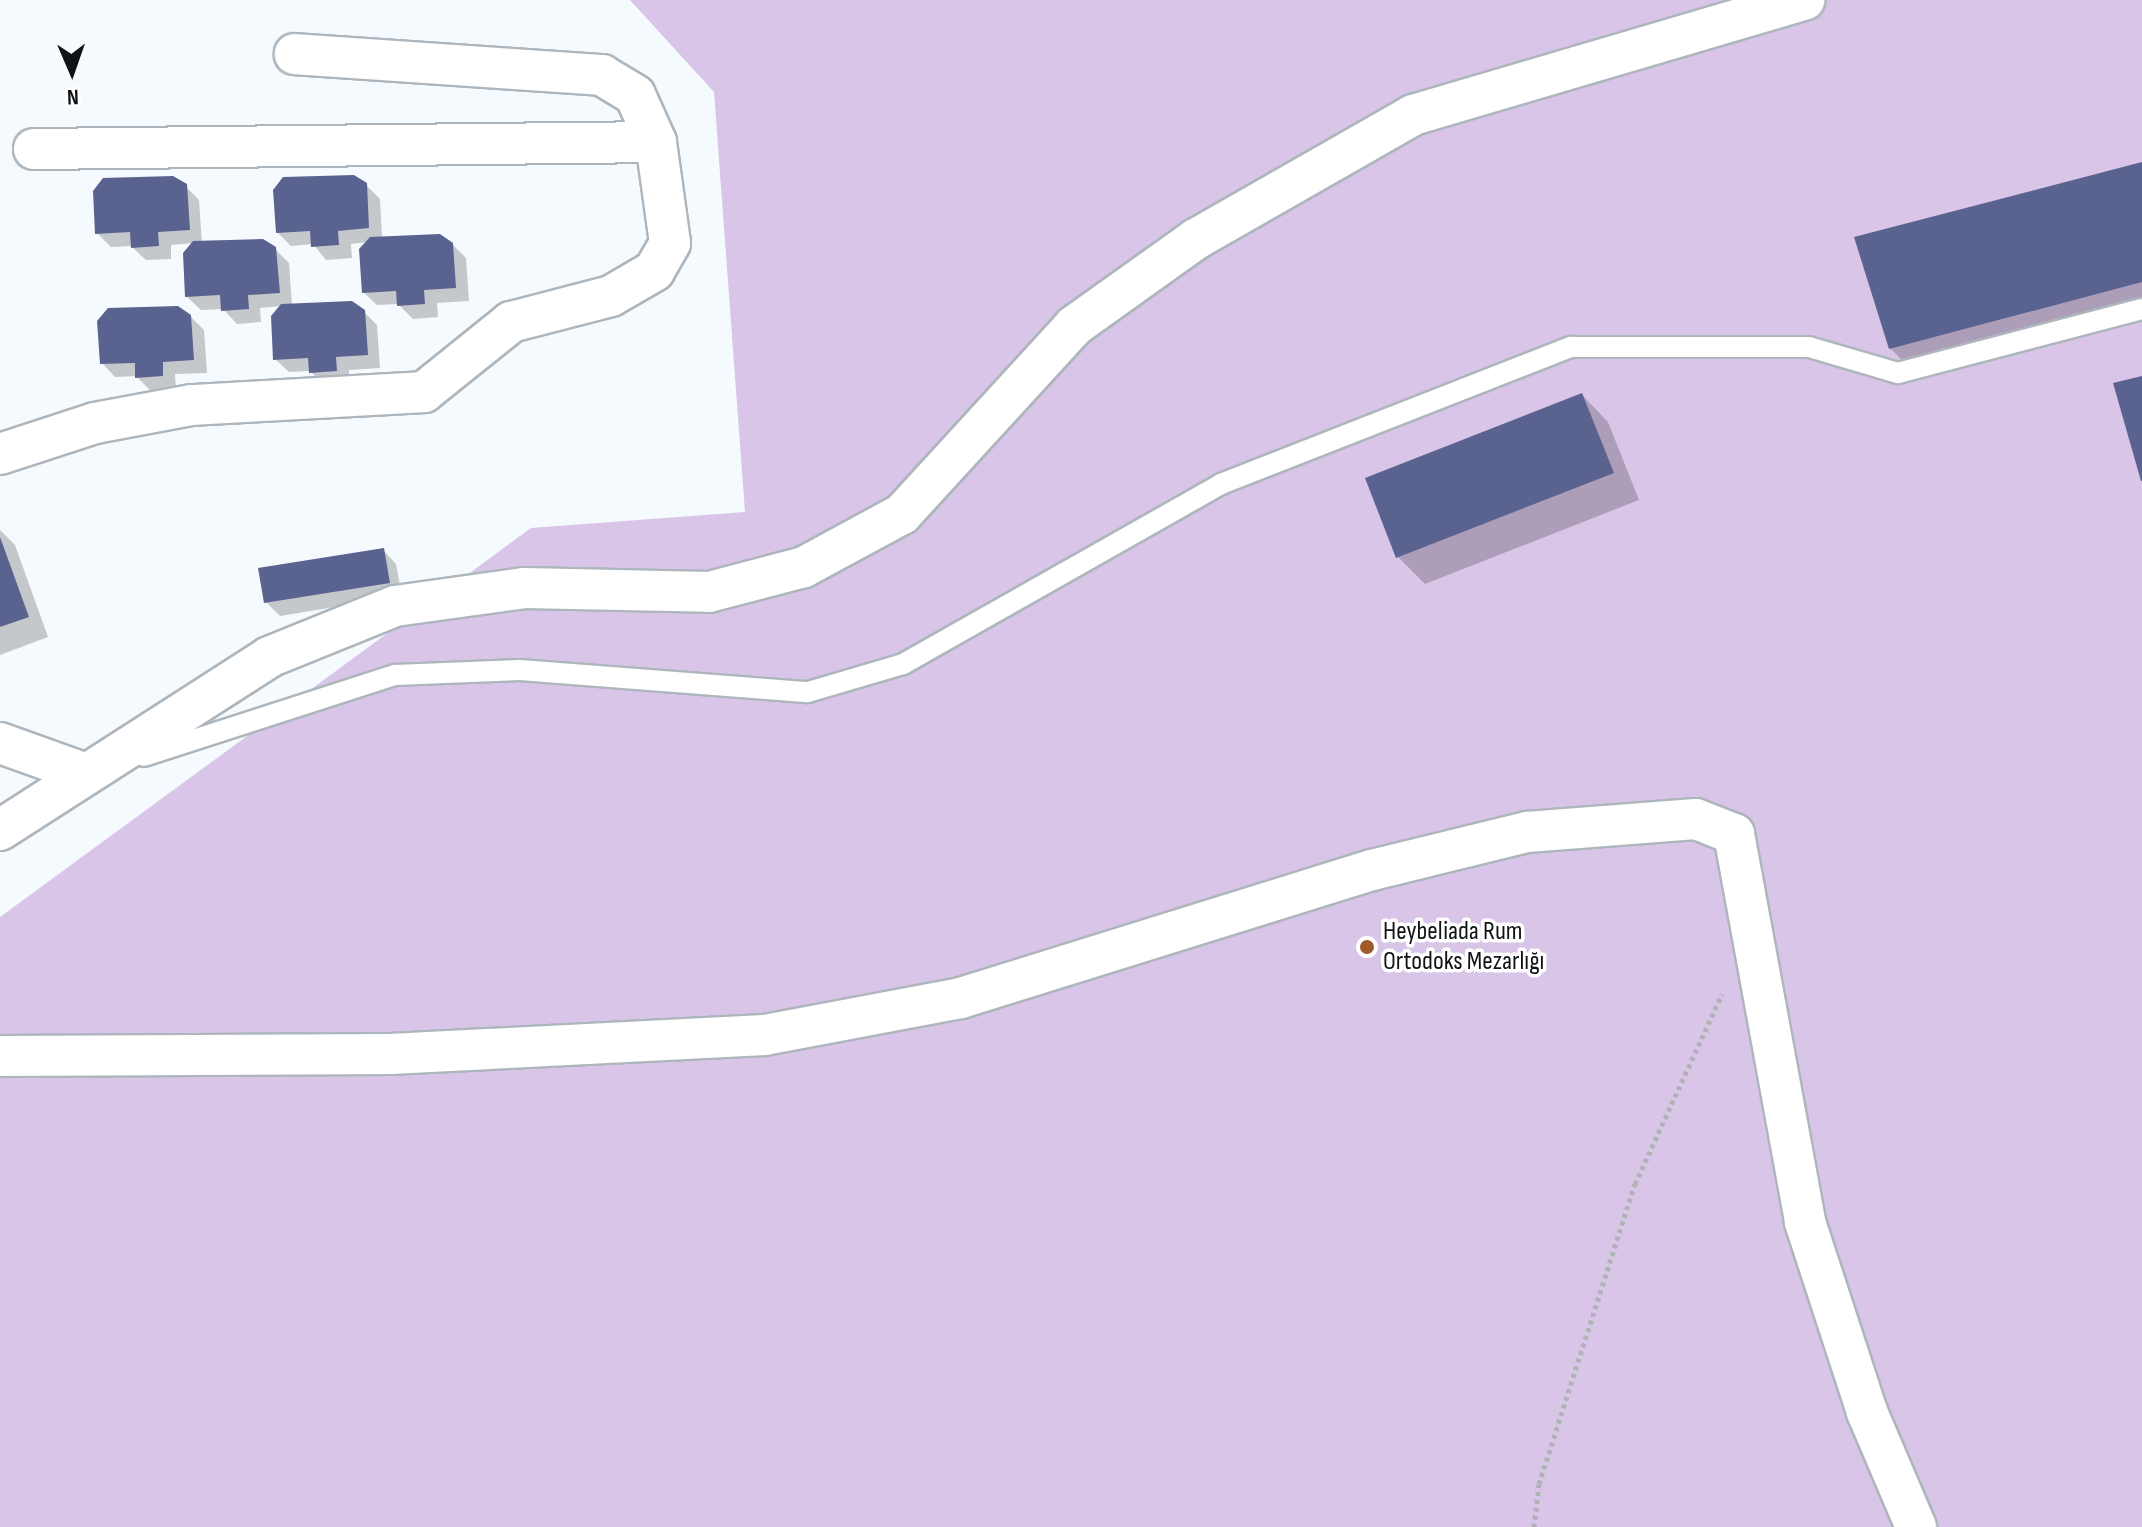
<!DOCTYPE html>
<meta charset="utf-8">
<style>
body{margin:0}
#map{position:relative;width:2142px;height:1527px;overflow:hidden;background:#f5fafe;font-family:"Sofia Sans Condensed",sans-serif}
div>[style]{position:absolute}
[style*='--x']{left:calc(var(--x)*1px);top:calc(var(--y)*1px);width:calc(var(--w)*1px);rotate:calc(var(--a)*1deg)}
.green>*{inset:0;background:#d8c5e7}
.shadow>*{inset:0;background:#0003}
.building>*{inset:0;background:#5a6290}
.path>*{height:5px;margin-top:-2.5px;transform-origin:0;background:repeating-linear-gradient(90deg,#afb3b7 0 4px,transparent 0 8px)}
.roads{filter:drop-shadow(2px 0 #aeb6bd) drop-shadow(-2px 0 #aeb6bd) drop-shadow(0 2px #aeb6bd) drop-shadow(0 -2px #aeb6bd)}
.lane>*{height:20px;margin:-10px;padding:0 10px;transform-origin:10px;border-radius:10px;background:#fff}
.street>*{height:40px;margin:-20px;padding:0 20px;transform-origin:20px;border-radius:20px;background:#fff}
.dots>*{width:22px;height:22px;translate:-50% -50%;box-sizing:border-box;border:4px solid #fff;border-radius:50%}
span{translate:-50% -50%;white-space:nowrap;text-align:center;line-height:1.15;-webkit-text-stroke:7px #fff;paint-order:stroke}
.poi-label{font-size:26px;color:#101316}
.left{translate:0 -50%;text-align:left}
.north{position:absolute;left:32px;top:32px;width:80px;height:80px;-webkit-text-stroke:6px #fff;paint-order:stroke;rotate:178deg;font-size:22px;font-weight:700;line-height:32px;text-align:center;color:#101316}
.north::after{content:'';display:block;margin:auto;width:28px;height:36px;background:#101316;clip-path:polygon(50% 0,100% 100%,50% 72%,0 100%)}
</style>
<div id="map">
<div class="green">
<div style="clip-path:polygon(630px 0,2142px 0,2142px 1527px,0 1527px,0 917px,531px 528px,745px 512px,714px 92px)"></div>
</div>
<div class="shadow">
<div style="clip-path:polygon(2142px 164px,2142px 316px,1917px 375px,1890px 348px)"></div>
<div style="clip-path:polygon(366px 185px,380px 199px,382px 238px,452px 244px,466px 258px,469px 301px,437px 303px,438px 317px,413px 319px,398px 304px,377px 305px,363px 292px,368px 242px,351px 244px,352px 258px,326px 260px,313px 244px,291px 246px,277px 232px)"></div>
<div style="clip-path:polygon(185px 186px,199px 200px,202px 243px,275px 249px,289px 263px,292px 305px,363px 311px,377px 325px,380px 368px,349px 370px,349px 384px,325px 386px,310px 371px,289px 372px,275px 359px,282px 306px,260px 308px,261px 322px,237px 324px,223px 309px,201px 310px,187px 297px,194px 243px,171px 245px,171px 259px,146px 260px,131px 246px,111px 247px,97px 233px)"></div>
<div style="clip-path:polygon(190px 316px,204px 330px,207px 373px,175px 374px,176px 389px,151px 391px,136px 376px,115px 377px,102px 363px)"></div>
<div style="clip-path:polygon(1582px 395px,1608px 422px,1639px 500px,1425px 584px,1398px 557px)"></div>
<div style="clip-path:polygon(0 530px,15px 545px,48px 637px,0 655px)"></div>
<div style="clip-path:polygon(383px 550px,396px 564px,402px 596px,280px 616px,266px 602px)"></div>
</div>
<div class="building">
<div style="clip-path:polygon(2142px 162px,2142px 282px,1889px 349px,1854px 237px)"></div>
<div style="clip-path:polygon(354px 175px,367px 183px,369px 228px,338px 231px,339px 245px,311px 247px,310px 231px,276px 233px,273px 190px,283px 177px)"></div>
<div style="clip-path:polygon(173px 176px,187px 184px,190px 230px,158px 232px,159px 246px,131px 248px,130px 232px,95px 234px,93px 191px,103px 178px)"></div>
<div style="clip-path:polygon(440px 234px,453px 243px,456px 288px,424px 290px,425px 304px,397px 306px,396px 291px,362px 293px,359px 249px,370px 237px)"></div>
<div style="clip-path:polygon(263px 239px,276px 247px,280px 293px,248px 295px,249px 309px,221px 311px,220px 295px,185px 297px,183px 253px,193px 241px)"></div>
<div style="clip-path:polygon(352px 301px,365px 310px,368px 355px,336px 357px,337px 371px,309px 373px,308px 358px,273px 360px,271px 316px,281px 304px)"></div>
<div style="clip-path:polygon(178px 306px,191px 315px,194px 360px,163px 362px,163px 376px,135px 378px,135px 363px,100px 364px,97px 321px,108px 308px)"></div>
<div style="clip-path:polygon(2142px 376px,2142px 481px,2141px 481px,2113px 383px)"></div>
<div style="clip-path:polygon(1582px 393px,1614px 473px,1396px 558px,1365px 478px)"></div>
<div style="clip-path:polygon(0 537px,29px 617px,0 627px)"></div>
<div style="clip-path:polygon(384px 548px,390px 583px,264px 603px,258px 568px)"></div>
</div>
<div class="path">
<div style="--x:1534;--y:1527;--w:43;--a:-83.4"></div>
<div style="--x:1539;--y:1484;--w:315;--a:-72.3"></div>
<div style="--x:1635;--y:1184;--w:209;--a:-65.4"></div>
</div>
<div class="roads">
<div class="lane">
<div style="--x:144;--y:756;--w:264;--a:-17.9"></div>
<div style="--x:395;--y:675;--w:125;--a:-2.3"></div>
<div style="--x:520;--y:670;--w:289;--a:4.4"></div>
<div style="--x:808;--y:692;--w:99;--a:-16.4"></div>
<div style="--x:903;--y:664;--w:365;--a:-29.5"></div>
<div style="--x:1221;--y:484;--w:376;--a:-21.4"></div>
<div style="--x:1571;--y:347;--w:238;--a:0"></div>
<div style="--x:1809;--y:347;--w:93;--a:16.3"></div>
<div style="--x:1898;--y:373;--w:252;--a:-14.7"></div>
</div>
<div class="street">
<div style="--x:34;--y:149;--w:622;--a:-0.64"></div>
<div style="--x:0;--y:454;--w:100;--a:-18.1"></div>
<div style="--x:95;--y:423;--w:99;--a:-10.5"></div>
<div style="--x:192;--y:405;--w:232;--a:-3.2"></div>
<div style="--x:424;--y:392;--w:112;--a:-38.8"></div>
<div style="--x:511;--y:322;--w:103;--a:-14.6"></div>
<div style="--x:611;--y:296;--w:50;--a:-30.2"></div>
<div style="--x:654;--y:271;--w:32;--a:-60"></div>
<div style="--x:670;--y:243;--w:102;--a:-97.9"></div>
<div style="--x:656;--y:142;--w:51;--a:-114.1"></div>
<div style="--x:635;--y:95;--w:39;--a:-149"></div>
<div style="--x:602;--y:75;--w:308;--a:-176.1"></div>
<div style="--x:0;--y:743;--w:89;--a:19.7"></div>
<div style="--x:0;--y:830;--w:320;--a:-32.7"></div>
<div style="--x:269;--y:657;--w:136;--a:-22"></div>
<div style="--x:395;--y:606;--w:130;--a:-7.9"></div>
<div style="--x:524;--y:588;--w:185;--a:1.2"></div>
<div style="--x:709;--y:592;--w:98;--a:-14.7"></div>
<div style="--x:804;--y:567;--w:111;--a:-28.4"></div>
<div style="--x:902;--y:514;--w:255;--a:-47.5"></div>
<div style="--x:1074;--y:326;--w:150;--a:-35.5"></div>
<div style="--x:1196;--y:239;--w:250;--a:-29.7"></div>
<div style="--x:1413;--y:115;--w:408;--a:-16.4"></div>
<div style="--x:0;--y:1056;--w:390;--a:-0.3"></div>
<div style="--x:390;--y:1054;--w:375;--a:-2.9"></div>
<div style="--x:765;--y:1035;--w:199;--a:-10.7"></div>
<div style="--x:961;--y:998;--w:430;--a:-17.3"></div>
<div style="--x:1372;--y:870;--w:160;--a:-13.8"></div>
<div style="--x:1527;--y:832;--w:169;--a:-4.4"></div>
<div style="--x:1696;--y:819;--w:41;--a:21.5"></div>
<div style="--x:1734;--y:834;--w:394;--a:79.6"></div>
<div style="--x:1805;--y:1222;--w:200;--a:71.9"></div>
<div style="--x:1867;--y:1412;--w:125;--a:66.9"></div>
</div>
</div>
<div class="dots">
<div style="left:1367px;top:947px;background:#9f5b2c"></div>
</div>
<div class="poi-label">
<span class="left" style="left:1383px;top:947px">Heybeliada Rum<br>Ortodoks Mezarlığı</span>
</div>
<div class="north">N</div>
</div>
